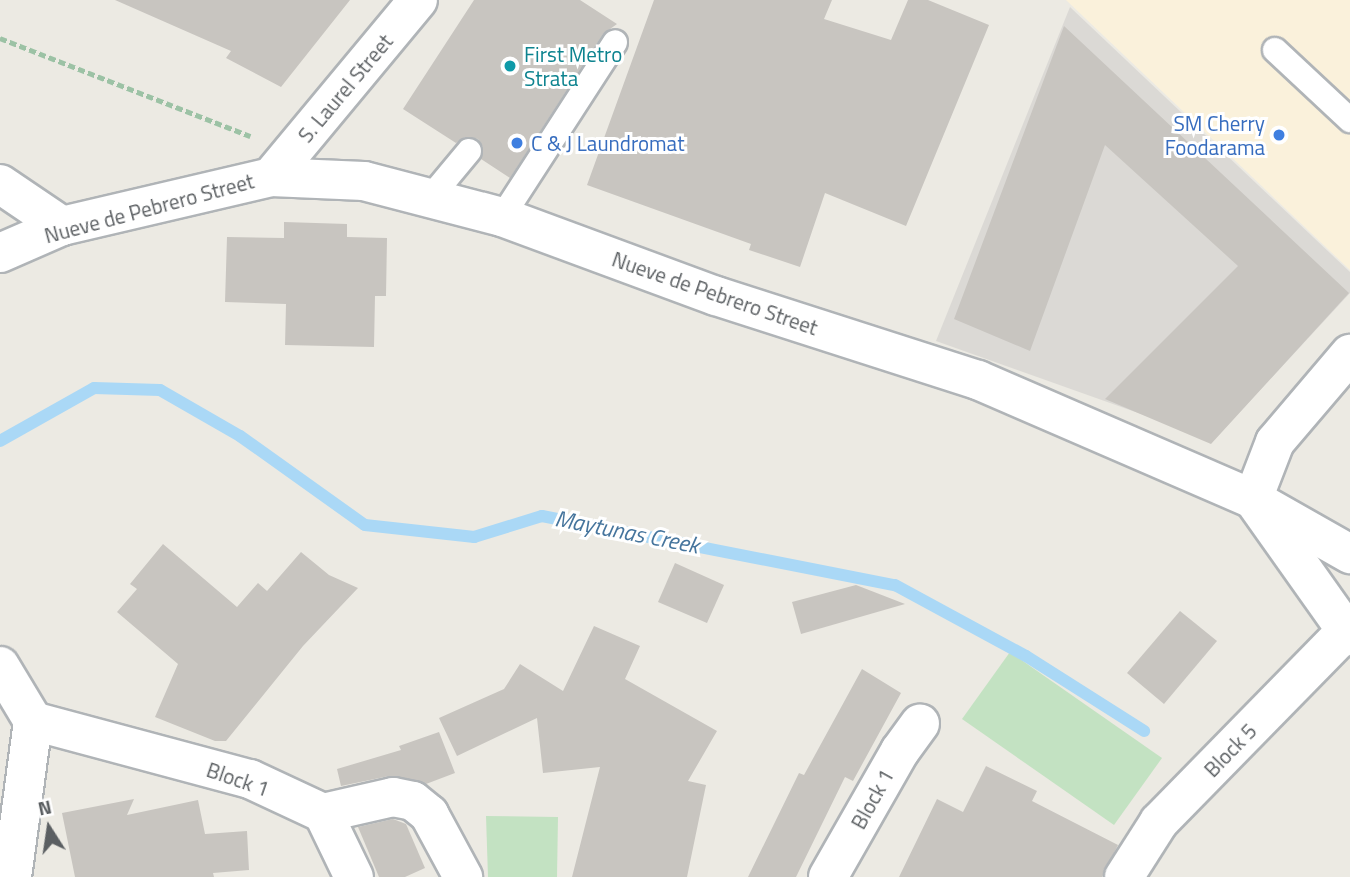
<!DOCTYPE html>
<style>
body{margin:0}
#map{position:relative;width:1350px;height:877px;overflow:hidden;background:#eceae3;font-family:"Titillium Web",sans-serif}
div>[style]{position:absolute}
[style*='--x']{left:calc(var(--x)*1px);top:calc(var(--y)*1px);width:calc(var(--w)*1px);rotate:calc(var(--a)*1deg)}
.commercial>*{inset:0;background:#faf1db}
.industrial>*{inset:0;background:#dbd9d5}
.green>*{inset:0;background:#c3e2c2}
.stream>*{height:12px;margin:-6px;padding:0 6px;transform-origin:6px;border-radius:6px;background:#aad8f6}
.building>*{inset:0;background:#c8c5c0}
.path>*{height:4.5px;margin-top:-2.25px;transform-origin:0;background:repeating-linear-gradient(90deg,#9cc2a5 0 7px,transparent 0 10.5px)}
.roads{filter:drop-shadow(2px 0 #b0b4b7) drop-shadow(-2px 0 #b0b4b7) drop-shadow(0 2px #b0b4b7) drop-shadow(0 -2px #b0b4b7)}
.service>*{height:24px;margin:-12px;padding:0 12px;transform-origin:12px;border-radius:12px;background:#fff}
.minor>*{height:38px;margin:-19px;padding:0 19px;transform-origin:19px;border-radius:19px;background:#fff}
.tertiary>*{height:38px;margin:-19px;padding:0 19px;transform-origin:19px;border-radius:19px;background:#fff}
.secondary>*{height:38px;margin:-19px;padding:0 19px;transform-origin:19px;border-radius:19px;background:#fff}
.dots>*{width:19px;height:19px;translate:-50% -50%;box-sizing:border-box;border:4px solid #fff;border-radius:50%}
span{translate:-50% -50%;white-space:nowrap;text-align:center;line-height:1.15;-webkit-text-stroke:6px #fff;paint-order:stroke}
.culture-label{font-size:21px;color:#0d838f}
.left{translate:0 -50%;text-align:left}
.street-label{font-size:21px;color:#5b5f62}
.shop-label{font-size:21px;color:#366cbe}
.right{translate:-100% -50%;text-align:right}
.water-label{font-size:23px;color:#46759d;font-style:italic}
.north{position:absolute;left:14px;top:793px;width:70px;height:70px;-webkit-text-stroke:5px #fff;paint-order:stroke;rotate:348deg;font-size:19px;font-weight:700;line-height:28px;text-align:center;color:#5b5f62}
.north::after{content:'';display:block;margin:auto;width:24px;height:32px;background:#5b5f62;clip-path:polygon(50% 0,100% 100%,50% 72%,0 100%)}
</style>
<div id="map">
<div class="commercial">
<div style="clip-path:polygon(1066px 0,1350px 0,1350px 270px)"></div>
</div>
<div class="industrial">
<div style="clip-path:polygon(1070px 7px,1350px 272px,1350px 293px,1214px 440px,936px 341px)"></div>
</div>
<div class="green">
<div style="clip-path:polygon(1010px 652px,1162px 758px,1114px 825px,962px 719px)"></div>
<div style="clip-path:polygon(486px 816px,558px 817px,557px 877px,488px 877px)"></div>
</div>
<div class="stream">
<div style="--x:0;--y:441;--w:108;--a:-29.4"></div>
<div style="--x:94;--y:388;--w:66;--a:1.7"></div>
<div style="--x:160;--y:390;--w:92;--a:29.9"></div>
<div style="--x:240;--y:436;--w:153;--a:35.5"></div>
<div style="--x:365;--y:525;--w:110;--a:6.3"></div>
<div style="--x:474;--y:537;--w:71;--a:-17.2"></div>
<div style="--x:542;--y:516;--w:360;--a:11.1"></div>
<div style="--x:895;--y:585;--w:149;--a:28.5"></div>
<div style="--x:1026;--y:656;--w:140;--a:32.4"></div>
</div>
<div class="building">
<div style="clip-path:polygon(115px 0,350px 0,281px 87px,226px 58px,231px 51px)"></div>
<div style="clip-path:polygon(474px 0,580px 0,617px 24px,603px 34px,510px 178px,481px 159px,483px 147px,478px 139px,465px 137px,456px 143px,403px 109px)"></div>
<div style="clip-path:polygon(654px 0,832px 0,824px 19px,891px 40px,908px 0,928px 0,989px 25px,906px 226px,825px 193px,800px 267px,749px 250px,751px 244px,587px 185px)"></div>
<div style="clip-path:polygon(1064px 26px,1349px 293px,1211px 444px,1105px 399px,1238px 266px,1105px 145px,1030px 351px,954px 319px)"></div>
<div style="clip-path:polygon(284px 222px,347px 224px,347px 237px,387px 238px,386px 296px,375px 296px,374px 347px,285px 345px,286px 304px,225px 302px,227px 237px,284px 238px)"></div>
<div style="clip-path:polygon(163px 544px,237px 607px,258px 583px,267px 591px,301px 552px,329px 575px,358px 588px,303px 646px,226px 741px,215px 741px,155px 717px,178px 664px,117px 612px,137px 589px,130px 584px)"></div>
<div style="clip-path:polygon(675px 563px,724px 585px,707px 623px,658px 602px)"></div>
<div style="clip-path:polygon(856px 585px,905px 604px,801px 634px,792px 602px)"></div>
<div style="clip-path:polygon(1180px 611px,1217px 641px,1164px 704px,1127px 673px)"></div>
<div style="clip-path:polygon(594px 626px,640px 646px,625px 679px,717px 731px,688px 781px,706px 785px,687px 877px,572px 877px,600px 767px,543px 773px,537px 718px,457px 756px,439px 718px,504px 689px,520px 664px,563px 691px)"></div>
<div style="clip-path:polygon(862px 669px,901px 693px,853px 781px,845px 777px,796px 877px,748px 877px,799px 773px,804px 775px)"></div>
<div style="clip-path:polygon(439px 732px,455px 773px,426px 784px,389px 776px,341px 786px,337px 769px,401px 750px,399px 746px)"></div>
<div style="clip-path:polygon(986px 766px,1037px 791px,1032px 801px,1118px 845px,1102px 877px,899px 877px,937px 799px,963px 812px)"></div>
<div style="clip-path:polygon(134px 799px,127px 815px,198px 800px,205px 834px,247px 831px,249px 870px,213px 873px,214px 877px,75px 877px,62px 813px)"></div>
<div style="clip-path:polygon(393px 819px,406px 824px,425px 868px,405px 877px,379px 877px,358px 827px)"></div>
</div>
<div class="path">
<div style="--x:0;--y:38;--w:269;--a:21.4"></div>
</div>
<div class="roads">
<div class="service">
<div style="--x:1275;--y:50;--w:103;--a:43"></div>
<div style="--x:430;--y:198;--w:61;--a:-50.3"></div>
<div style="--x:502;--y:217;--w:208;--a:-57.1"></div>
</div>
<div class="minor">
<div style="--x:0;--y:184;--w:75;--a:34.1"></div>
<div style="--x:1253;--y:499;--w:112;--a:29.6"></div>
<div style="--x:0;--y:666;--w:64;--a:59"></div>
<div style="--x:33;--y:721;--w:225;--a:15"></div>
<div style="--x:250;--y:779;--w:81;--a:25"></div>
<div style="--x:323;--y:813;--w:72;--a:-12.9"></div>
<div style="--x:393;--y:797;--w:20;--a:11"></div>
<div style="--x:413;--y:801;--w:21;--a:39"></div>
<div style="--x:429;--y:814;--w:72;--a:61.6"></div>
<div style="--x:323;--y:813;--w:71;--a:64.2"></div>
<div style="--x:12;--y:877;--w:157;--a:-82.3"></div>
<div style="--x:828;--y:877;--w:145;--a:-60.3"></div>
<div style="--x:900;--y:751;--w:34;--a:-54"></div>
<div style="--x:1124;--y:877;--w:65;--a:-57.5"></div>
<div style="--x:1159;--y:822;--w:267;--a:-45.6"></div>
</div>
<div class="tertiary">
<div style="--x:271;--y:177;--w:230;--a:-50.3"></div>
<div style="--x:1253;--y:499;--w:61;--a:-68.9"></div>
<div style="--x:1275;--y:442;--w:116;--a:-49.6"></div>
</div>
<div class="secondary">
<div style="--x:0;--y:253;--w:68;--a:-23.5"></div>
<div style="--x:62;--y:226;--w:215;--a:-13.2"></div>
<div style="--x:271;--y:177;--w:93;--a:2.5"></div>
<div style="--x:364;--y:181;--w:143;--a:14.6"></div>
<div style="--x:502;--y:217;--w:228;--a:20.3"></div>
<div style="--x:716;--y:296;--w:275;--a:17.8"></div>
<div style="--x:978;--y:380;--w:300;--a:23.4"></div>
<div style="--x:1253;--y:499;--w:168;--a:54.7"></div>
</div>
</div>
<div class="dots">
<div style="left:510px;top:66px;background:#0f9aa8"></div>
<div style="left:1279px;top:135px;background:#3f7fe0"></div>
<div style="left:517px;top:143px;background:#3f7fe0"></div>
</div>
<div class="culture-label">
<span class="left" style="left:524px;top:66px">First Metro<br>Strata</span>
</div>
<div class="street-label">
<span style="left:345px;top:88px;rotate:-50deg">S. Laurel Street</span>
<span style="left:149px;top:208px;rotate:-15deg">Nueve de Pebrero Street</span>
<span style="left:715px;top:293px;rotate:19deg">Nueve de Pebrero Street</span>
<span style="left:1230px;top:750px;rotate:-46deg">Block 5</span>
<span style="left:238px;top:779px;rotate:19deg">Block 1</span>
<span style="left:872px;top:799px;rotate:-61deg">Block 1</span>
</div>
<div class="shop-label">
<span class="right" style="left:1265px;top:135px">SM Cherry<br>Foodarama</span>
<span class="left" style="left:531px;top:143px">C &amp; J Laundromat</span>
</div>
<div class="water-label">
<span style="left:627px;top:532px;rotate:11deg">Maytunas Creek</span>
</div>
<div class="north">N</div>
</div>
